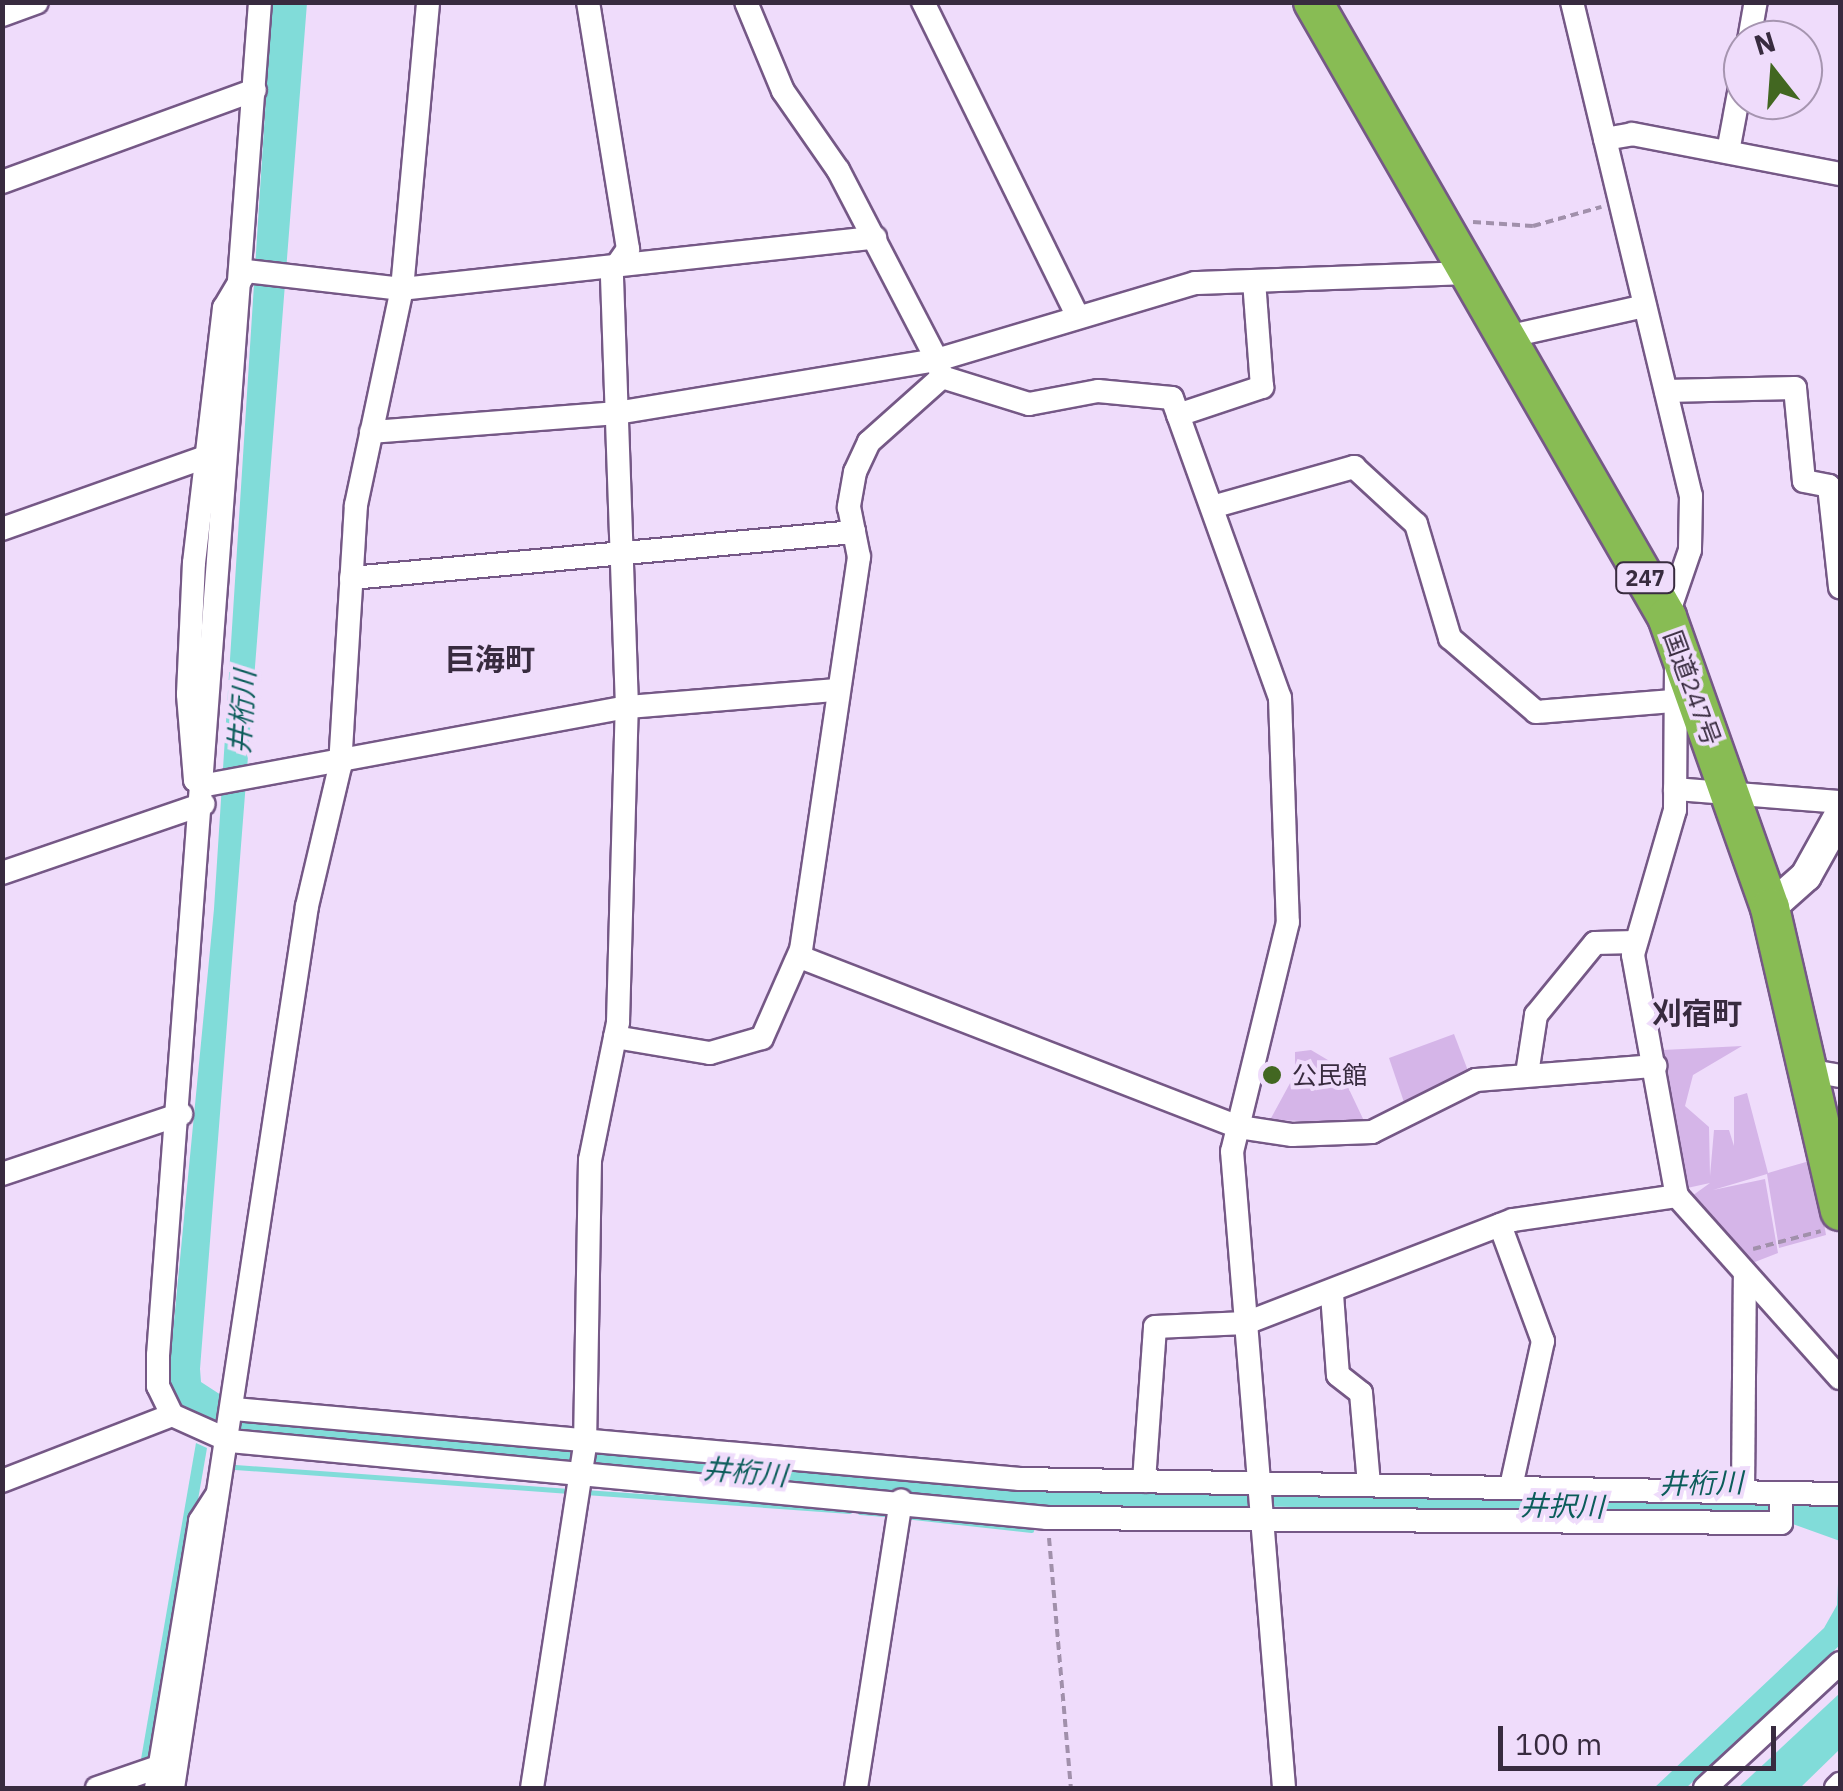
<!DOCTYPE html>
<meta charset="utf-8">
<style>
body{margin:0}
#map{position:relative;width:1843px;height:1791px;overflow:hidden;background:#efdcfb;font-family:"IBM Plex Sans","Noto Sans JP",sans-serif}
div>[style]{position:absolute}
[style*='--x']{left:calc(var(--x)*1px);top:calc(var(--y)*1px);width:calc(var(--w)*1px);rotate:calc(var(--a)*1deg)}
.green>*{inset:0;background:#d5b5e8}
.water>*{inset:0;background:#81dcd9}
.stream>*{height:5px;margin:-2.5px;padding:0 2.5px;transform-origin:2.5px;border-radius:2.5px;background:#81dcd9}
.path>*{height:4px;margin-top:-2px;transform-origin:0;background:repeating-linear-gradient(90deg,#a190ab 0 8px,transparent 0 13px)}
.roads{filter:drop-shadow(2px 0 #755886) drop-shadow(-2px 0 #755886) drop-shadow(0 2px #755886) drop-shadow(0 -2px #755886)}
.minor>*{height:22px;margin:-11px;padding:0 11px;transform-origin:11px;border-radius:11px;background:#fff}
.secondary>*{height:30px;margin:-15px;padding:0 15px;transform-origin:15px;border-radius:15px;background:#fff}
.trunk>*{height:38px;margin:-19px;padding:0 19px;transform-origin:19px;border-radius:19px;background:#88bc54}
.dots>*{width:28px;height:28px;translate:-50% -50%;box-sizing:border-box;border:5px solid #efdcfb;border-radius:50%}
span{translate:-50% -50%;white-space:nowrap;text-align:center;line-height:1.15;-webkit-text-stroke:8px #efdcfb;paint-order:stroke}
.shield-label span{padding:2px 8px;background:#efdcfb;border:2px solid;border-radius:8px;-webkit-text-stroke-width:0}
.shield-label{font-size:22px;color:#382b3f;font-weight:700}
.street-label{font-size:25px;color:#382b3f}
.poi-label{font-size:25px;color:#382b3f}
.left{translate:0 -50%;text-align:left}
.water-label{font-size:28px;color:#0b5c5a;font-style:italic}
.quarter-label{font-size:30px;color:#382b3f;font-weight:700}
.frame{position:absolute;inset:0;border:5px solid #382b3f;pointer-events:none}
.north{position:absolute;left:1723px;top:20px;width:100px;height:100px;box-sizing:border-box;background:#efdcfb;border:2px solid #a695b0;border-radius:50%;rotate:343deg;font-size:28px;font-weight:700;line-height:40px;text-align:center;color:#382b3f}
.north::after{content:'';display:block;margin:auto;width:35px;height:45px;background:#426721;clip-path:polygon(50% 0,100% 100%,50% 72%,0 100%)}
.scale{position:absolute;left:1498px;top:1726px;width:278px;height:45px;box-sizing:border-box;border:5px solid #382b3f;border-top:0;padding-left:12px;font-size:30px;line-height:35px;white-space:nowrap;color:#382b3f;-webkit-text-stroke:8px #efdcfb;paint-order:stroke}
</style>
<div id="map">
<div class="green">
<div style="clip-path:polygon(1454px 1034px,1470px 1076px,1407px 1111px,1389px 1058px)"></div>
<div style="clip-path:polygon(1742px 1046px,1693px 1075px,1685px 1106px,1709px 1127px,1710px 1176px,1714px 1130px,1729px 1130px,1734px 1146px,1734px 1097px,1747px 1093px,1768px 1173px,1813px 1160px,1826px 1235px,1779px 1248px,1767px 1174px,1713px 1190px,1765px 1179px,1778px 1253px,1742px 1267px,1685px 1201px,1710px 1183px,1678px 1190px,1663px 1050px)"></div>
<div style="clip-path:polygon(1311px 1050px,1338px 1066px,1365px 1123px,1270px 1120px,1295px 1074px,1295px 1052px)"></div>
</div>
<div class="water">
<div style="clip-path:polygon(272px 3px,307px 3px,200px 1369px,201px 1382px,221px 1395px,234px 1388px,217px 1430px,174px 1405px,168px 1383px,214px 909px)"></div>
<div style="clip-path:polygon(244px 1414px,607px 1451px,1840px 1505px,1840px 1645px,1686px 1788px,1654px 1788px,1824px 1628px,1837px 1605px,1840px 1541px,1776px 1518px,1248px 1506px,1045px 1513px,246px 1436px,235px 1425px)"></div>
<div style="clip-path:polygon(196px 1443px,207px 1448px,148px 1788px,136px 1788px)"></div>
<div style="clip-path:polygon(1840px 1693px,1840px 1749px,1800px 1788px,1738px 1788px)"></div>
</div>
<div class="stream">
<div style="--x:235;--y:1467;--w:335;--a:4.1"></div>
<div style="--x:585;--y:1492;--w:265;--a:4.1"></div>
<div style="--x:860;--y:1512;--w:33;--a:5"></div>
<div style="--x:904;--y:1516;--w:128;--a:6.3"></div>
</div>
<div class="path">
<div style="--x:1473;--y:222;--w:60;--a:3.8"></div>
<div style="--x:1533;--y:226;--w:71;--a:-15.6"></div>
<div style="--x:1753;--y:1249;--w:70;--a:-14.8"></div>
<div style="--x:1049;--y:1538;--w:251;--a:85"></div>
</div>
<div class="roads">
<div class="minor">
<div style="--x:260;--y:2;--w:1357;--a:94.31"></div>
<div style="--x:158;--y:1355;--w:31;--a:90"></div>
<div style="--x:158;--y:1386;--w:32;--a:64"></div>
<div style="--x:172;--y:1415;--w:64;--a:24.1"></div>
<div style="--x:230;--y:1441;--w:821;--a:5.38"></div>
<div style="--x:1047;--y:1518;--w:734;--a:0.39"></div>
<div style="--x:1781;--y:1523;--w:30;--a:-90"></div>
<div style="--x:923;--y:2;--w:349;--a:63.8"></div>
<div style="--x:1572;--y:2;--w:508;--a:76.46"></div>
<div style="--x:1691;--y:496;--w:54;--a:91.1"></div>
<div style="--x:1690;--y:550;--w:71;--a:108.9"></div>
<div style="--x:2;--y:15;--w:37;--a:-20"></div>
<div style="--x:1749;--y:40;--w:39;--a:-80"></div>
<div style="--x:1605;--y:139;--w:27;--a:-10"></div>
<div style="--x:1632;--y:134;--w:212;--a:10.9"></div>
<div style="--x:1728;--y:152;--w:82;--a:-79.5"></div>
<div style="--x:2;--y:182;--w:269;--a:-20"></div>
<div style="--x:1470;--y:273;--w:275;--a:177.9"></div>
<div style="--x:1195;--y:283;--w:269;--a:163.4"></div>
<div style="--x:937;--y:360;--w:18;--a:74"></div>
<div style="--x:942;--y:377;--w:98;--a:138.3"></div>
<div style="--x:869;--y:442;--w:33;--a:115"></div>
<div style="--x:855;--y:472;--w:36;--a:100"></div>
<div style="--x:849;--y:507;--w:51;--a:78.7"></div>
<div style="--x:859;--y:557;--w:404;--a:98.4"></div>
<div style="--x:800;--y:957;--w:471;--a:21.2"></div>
<div style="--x:1239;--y:1127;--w:54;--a:8.6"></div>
<div style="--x:1292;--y:1135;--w:80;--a:-2.1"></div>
<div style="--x:1372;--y:1132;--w:116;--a:-26.6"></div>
<div style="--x:1476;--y:1080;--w:180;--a:-4.5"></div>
<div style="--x:1506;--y:337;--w:142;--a:-12.6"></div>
<div style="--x:942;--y:377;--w:91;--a:17.2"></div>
<div style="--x:1029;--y:404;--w:70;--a:-10.7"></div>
<div style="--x:1098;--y:391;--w:74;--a:5.4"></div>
<div style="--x:1172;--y:398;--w:319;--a:70.2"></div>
<div style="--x:1280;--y:698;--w:224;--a:88"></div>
<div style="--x:1288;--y:922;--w:236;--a:103.7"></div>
<div style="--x:1232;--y:1151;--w:639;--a:85.33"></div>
<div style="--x:1666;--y:391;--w:129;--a:-1.3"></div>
<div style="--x:1795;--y:388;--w:93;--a:84.5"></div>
<div style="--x:1804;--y:481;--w:25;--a:11"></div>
<div style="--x:1829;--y:486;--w:102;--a:83.8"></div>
<div style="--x:1178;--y:415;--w:89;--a:-18.4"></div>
<div style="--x:1262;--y:387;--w:106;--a:-94.3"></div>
<div style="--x:371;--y:432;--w:246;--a:-4.4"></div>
<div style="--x:616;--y:413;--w:325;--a:-9.4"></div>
<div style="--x:937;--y:360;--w:214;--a:-117.5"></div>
<div style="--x:838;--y:170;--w:96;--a:-124.8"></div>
<div style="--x:783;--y:91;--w:96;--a:-112.6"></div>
<div style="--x:1212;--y:507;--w:148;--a:-15.7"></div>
<div style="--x:1354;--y:467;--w:84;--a:42.6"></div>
<div style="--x:1416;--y:524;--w:119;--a:73.4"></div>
<div style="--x:1450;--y:638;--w:113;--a:40.7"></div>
<div style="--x:1536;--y:712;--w:137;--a:-4.6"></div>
<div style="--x:2;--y:529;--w:215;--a:-19.5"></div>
<div style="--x:351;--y:578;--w:505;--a:-5.23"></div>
<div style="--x:1676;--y:665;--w:145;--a:90.4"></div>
<div style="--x:1675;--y:810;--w:151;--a:106.2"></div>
<div style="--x:1633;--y:955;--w:245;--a:79.7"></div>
<div style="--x:1677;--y:1196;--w:244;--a:48.2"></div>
<div style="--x:835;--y:690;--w:209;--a:175.3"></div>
<div style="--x:627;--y:707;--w:428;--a:169.5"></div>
<div style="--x:206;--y:785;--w:12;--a:-156"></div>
<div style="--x:195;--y:780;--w:86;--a:-94.7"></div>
<div style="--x:188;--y:694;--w:131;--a:-87.4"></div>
<div style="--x:194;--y:563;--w:257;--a:-83.3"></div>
<div style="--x:224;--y:308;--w:43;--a:-59.3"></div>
<div style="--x:246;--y:271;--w:157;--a:6.6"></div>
<div style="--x:402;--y:289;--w:476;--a:-6.2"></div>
<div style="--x:1675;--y:789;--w:166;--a:4.5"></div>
<div style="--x:2;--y:873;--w:213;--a:-18.9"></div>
<div style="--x:615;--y:1037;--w:96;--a:9.6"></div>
<div style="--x:710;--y:1053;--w:54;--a:-16.1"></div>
<div style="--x:762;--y:1038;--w:94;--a:-66.2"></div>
<div style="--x:1812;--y:1071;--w:28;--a:10"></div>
<div style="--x:1527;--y:1074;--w:60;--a:-81.3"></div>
<div style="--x:1536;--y:1015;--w:93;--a:-50.7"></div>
<div style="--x:1595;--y:943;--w:40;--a:-1.4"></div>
<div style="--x:2;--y:1174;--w:189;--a:-18.5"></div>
<div style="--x:1500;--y:1225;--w:124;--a:69.7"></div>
<div style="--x:1543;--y:1341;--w:148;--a:102.4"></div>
<div style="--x:1332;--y:1294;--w:81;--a:85.8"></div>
<div style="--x:1338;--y:1375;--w:29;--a:38"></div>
<div style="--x:1361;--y:1393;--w:92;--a:85"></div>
<div style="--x:234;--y:1409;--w:789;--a:5.09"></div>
<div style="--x:1020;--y:1479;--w:820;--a:1.05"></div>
<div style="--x:2;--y:1481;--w:182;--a:-21.2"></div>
<div style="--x:1144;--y:1481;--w:154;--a:-85.9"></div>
<div style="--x:1155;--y:1327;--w:91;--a:-2.5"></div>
<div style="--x:1246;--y:1323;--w:286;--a:-21.1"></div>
<div style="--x:1513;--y:1220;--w:166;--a:-8.3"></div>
<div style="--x:1743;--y:1492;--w:216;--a:-89.5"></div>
<div style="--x:97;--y:1788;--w:77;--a:-18.9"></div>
<div style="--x:156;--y:1788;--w:271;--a:-80.6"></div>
<div style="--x:200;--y:1521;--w:30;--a:-57"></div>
<div style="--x:173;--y:1788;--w:892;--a:-81.36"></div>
<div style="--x:307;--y:906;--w:144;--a:-76.7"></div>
<div style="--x:340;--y:766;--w:261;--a:-86.5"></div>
<div style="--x:356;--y:505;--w:221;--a:-78"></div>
<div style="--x:402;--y:289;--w:288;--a:-84.8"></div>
<div style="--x:532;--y:1788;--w:346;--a:-81.2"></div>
<div style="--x:585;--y:1446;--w:286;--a:-89"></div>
<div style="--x:590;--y:1160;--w:141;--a:-78.5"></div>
<div style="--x:618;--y:1022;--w:315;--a:-88.4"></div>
<div style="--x:627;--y:707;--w:435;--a:-92"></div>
<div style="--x:612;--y:272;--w:28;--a:-55"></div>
<div style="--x:628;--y:249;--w:250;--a:-99.2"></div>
<div style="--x:856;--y:1788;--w:291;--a:-81.1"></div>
<div style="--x:1705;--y:1788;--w:184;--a:-42.8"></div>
<div style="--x:1836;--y:1788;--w:6;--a:-45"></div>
</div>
<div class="secondary">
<div style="--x:1770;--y:908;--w:48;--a:-41.6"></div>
<div style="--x:1806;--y:876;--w:70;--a:-60.9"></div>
</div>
<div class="trunk">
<div style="--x:1313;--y:2;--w:710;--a:60.07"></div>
<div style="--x:1667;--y:617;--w:309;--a:70.5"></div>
<div style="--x:1770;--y:908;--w:311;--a:77"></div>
</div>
</div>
<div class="dots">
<div style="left:1272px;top:1075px;background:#426721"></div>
</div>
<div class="shield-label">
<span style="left:1645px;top:578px">247</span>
</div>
<div class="street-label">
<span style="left:1692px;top:688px;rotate:70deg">国道247号</span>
</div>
<div class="poi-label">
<span class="left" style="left:1292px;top:1075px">公民館</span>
</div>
<div class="water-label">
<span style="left:242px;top:712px;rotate:-86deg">井桁川</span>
<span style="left:745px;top:1472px;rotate:5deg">井桁川</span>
<span style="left:1701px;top:1483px;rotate:-1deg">井桁川</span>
<span style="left:1562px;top:1506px;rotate:1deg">井択川</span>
</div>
<div class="quarter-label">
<span style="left:490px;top:659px">巨海町</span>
<span style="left:1697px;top:1013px">刈宿町</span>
</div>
<div class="frame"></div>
<div class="north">N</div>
<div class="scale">100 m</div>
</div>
